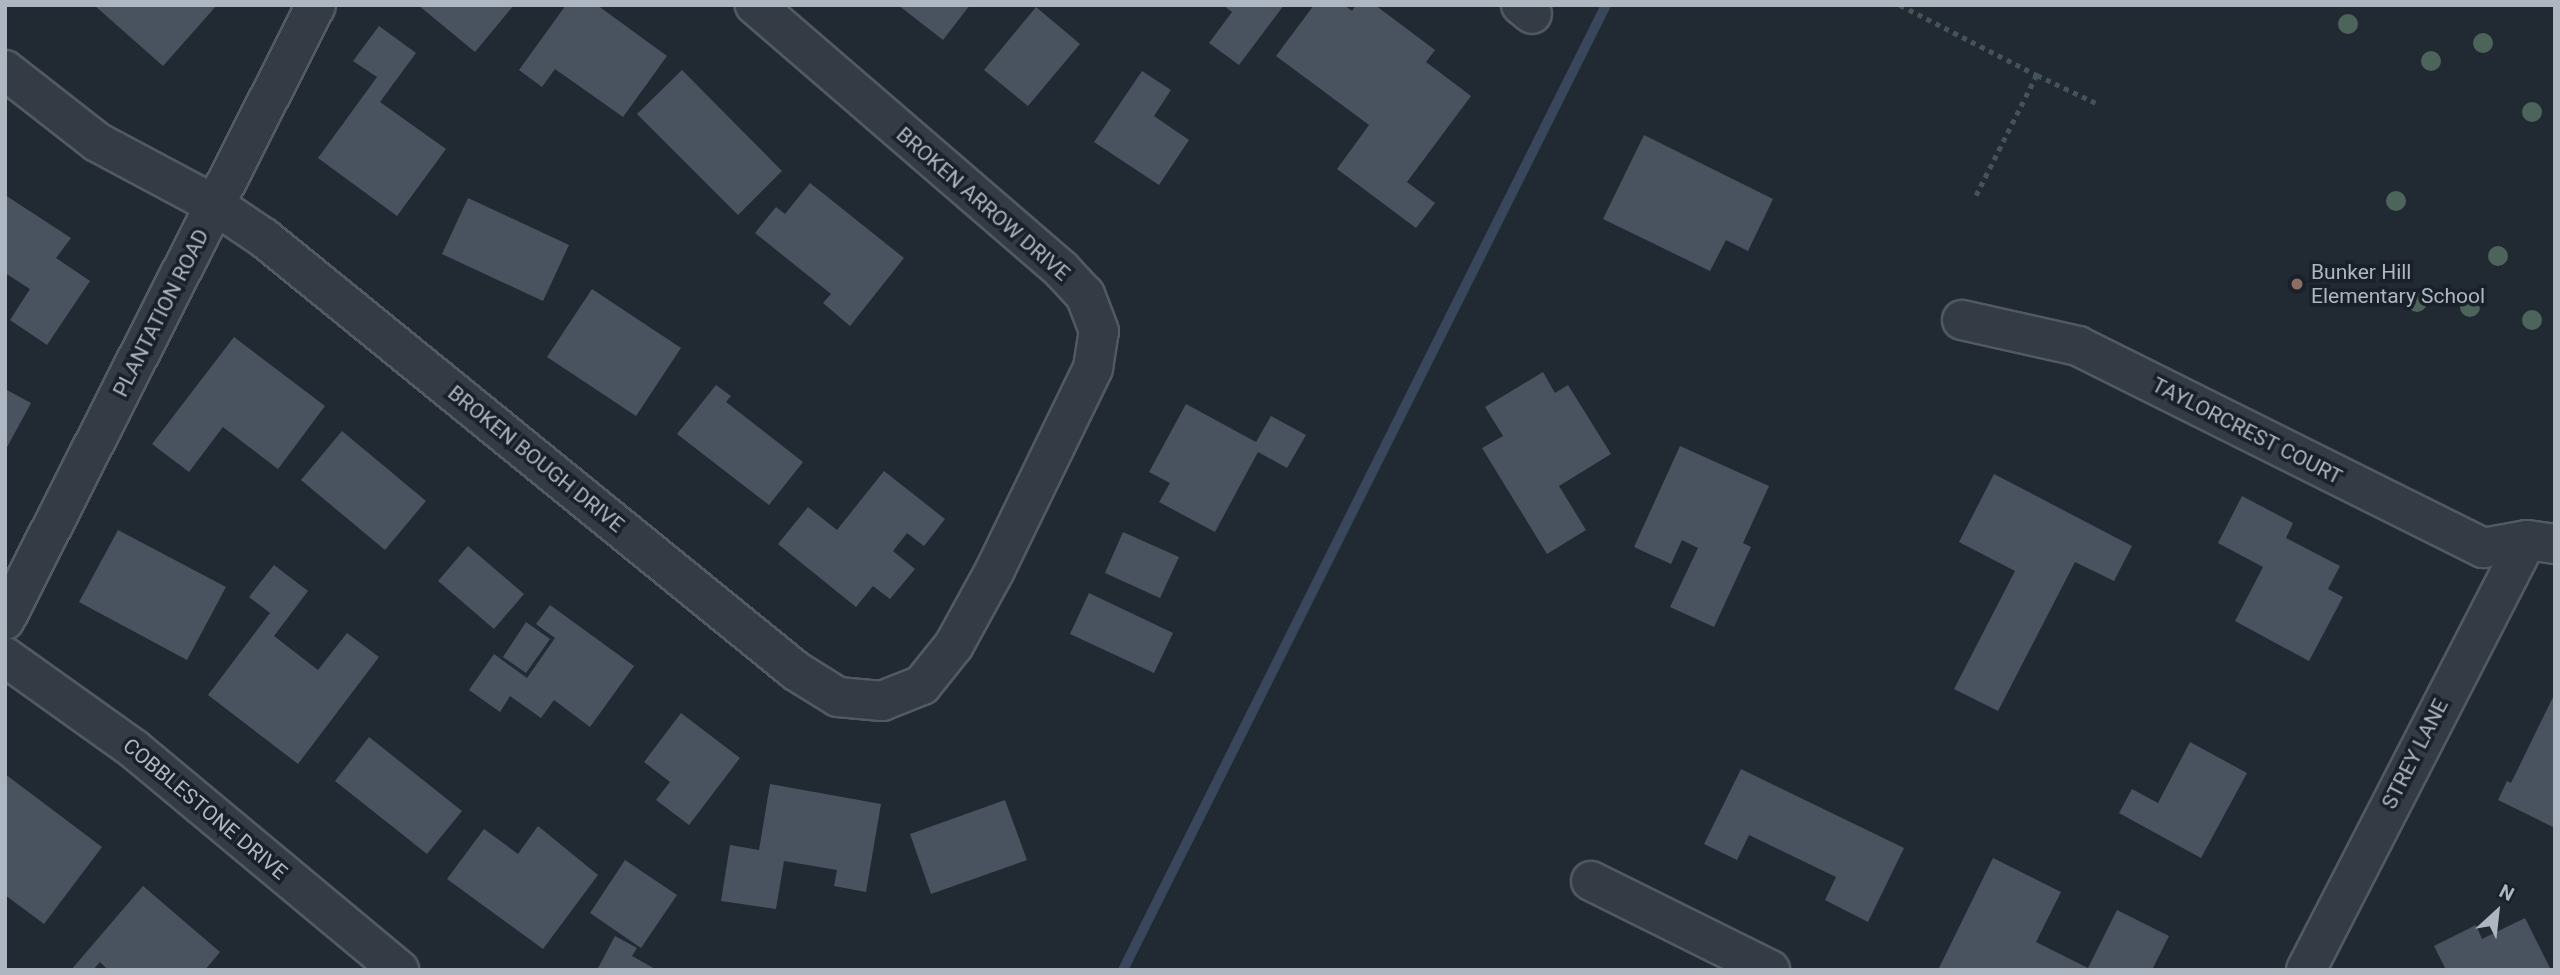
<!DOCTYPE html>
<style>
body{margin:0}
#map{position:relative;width:2560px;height:975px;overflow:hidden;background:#212933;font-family:Roboto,sans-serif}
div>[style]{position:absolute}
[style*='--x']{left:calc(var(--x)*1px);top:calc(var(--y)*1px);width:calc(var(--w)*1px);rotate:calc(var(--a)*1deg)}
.stream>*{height:10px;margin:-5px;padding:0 5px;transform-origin:5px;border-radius:5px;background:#38475b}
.building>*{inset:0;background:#49535f}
.path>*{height:4.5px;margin-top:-2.25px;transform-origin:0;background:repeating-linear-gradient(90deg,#445456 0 5px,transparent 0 10px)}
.roads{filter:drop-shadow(2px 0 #525962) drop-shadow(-2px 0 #525962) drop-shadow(0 2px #525962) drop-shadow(0 -2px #525962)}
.minor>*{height:38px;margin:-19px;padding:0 19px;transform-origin:19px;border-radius:19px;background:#343b44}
.tertiary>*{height:38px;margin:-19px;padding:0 19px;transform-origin:19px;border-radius:19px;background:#343b44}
.trees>*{width:20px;height:20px;margin:-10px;border-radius:50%;background:#4c6459}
.dots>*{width:19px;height:19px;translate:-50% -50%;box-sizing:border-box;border:4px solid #1a2029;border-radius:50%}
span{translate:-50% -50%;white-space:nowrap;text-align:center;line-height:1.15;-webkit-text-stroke:7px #1a2029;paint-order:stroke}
.street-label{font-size:21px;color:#aeb6c1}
.poi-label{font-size:21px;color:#aeb6c1}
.left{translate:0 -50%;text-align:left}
.frame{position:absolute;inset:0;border:7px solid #aeb6c1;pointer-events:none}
.north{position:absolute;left:2462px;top:877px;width:70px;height:70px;-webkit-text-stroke:5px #1a2029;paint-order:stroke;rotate:27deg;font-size:19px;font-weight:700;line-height:28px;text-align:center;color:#aeb6c1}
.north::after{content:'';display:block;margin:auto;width:24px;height:32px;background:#aeb6c1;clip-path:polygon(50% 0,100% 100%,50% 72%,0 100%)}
</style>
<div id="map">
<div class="stream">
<div style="--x:1123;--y:970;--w:1079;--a:-63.41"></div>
</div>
<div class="building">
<div style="clip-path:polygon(94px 5px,217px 5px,163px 66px)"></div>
<div style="clip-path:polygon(418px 5px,514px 5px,475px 52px)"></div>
<div style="clip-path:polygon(566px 5px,597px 5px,667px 56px,623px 117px,555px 69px,542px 87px,519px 70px)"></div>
<div style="clip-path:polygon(898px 5px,970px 5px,943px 40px)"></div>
<div style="clip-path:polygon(1223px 5px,1284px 5px,1239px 65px,1209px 43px,1232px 12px)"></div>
<div style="clip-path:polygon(1314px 5px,1344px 5px,1352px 11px,1356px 5px,1375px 5px,1435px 50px,1426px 62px,1471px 96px,1407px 182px,1435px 203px,1416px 228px,1337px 169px,1369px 125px,1276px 56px)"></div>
<div style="clip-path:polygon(1036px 7px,1080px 44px,1028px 106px,984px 70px)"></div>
<div style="clip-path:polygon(379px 26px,416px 53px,380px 102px,446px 149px,397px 216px,318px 158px,377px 77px,353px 61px)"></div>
<div style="clip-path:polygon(682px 70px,782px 171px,738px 215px,637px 114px)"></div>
<div style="clip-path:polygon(1142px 71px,1171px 90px,1154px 116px,1189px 140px,1159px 185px,1094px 142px)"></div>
<div style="clip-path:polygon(1644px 135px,1773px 199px,1748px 251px,1726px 240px,1710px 271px,1603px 219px)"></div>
<div style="clip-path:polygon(810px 183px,904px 258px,850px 326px,823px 303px,831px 294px,755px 233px,776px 207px,785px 214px)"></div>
<div style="clip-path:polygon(5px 195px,71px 238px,56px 258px,90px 281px,47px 345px,10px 320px,30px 289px,5px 273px)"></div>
<div style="clip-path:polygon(468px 198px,569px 245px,543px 301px,442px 254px)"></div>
<div style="clip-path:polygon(592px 289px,681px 348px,636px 416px,547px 357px)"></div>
<div style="clip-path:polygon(234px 337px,325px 406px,278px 469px,223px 427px,189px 472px,152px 444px)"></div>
<div style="clip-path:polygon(1543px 372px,1555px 393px,1568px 385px,1611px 454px,1559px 486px,1586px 530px,1547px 554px,1482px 448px,1503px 436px,1485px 407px)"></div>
<div style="clip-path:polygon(716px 385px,731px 396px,726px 402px,803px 462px,769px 505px,677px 434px)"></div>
<div style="clip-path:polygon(5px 389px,31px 403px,5px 451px)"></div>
<div style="clip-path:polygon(1186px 404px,1256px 442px,1271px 416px,1306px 435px,1287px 468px,1258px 452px,1215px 532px,1159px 502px,1170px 483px,1149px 472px)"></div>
<div style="clip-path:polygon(342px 431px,426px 501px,385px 550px,301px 480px)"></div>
<div style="clip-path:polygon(1680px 446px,1769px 486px,1743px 543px,1751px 547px,1714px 627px,1670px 607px,1698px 548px,1682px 540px,1671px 564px,1634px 547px)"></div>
<div style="clip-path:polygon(884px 471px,945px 519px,924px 546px,907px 533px,893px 551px,915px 569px,890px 599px,873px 586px,856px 607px,778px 544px,808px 507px,837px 530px)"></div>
<div style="clip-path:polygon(1994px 474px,2132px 546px,2114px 581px,2075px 562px,1998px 711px,1954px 689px,2015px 571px,1959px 542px)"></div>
<div style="clip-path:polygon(2242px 496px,2293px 523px,2286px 538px,2340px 566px,2328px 589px,2343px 597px,2309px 661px,2235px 621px,2263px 567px,2218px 543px)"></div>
<div style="clip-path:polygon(118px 530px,226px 587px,187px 660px,79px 602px)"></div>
<div style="clip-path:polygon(1123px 532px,1179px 557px,1160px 598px,1105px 573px)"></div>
<div style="clip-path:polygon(468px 546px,524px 594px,494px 629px,438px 581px)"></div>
<div style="clip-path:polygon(274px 565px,308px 591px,274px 636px,318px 670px,347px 633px,379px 657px,298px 764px,208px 695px,270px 613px,249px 597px)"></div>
<div style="clip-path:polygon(1089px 593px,1173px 633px,1154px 673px,1070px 634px)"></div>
<div style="clip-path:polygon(550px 605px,634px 666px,590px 727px,554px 700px,541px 718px,510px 696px,500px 712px,469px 690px,494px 654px,527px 678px,555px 638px,536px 624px)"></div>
<div style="clip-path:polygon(526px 622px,550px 639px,526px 673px,503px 657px)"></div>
<div style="clip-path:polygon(2555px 693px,2555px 828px,2498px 800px,2507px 781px,2511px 783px)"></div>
<div style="clip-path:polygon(681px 713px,740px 758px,689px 825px,656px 800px,670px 782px,644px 762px)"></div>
<div style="clip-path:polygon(369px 737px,462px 811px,427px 854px,335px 781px)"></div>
<div style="clip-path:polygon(2190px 742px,2247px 773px,2201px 858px,2119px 813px,2132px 789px,2158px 803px)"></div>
<div style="clip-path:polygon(1741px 769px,1904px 848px,1868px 922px,1825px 900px,1836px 877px,1749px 835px,1737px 860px,1704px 844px)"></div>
<div style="clip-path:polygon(5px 774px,102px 847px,44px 924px,5px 895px)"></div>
<div style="clip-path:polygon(770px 784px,881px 804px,866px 892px,834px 886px,837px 870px,784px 861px,776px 909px,721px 901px,730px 845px,759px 850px)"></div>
<div style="clip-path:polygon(1005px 800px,1027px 860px,931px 894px,910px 834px)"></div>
<div style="clip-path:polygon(538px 826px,598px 875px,543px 949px,447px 879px,484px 829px,518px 854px)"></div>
<div style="clip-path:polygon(1993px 858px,2061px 892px,2036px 942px,2088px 968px,2117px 910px,2169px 936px,2152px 970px,1938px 970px)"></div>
<div style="clip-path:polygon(625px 860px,677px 895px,641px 948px,590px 913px)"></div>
<div style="clip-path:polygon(143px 886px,220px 952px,205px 970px,108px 970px,100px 962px,93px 970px,71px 970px)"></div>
<div style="clip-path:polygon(2525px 918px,2551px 970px,2446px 970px,2434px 946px,2476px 925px,2482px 939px)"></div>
<div style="clip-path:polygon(615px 936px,637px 948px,632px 956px,657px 970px,597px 970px)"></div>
</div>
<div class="path">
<div style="--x:1900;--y:5;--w:154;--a:27.1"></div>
<div style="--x:2037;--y:75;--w:140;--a:116.7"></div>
<div style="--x:2037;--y:75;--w:65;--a:25.4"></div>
</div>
<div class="roads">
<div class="minor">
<div style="--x:1521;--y:5;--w:14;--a:39"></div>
<div style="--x:5;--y:70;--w:117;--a:38"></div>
<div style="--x:97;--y:142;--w:134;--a:28.1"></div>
<div style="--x:215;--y:205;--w:59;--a:34"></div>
<div style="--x:264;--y:238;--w:686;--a:39.14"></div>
<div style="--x:796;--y:671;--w:49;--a:31.8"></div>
<div style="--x:838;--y:697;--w:44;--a:5.2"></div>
<div style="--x:882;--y:701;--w:43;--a:-21.8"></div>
<div style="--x:922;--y:685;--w:51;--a:-51.3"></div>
<div style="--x:954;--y:645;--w:85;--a:-61.3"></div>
<div style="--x:995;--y:570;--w:225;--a:-64.1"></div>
<div style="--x:1093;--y:368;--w:37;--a:-81"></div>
<div style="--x:1099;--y:331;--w:39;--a:-111"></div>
<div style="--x:1085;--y:295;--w:34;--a:-133"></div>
<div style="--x:1062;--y:270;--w:406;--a:-139.2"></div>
<div style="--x:1962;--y:320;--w:119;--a:12.6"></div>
<div style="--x:2078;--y:346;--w:453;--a:26.5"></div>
<div style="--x:2483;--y:548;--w:45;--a:-10.3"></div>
<div style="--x:5;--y:620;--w:689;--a:-63.17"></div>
<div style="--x:5;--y:657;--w:158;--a:35.5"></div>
<div style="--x:134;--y:749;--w:345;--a:39.8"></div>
<div style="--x:1591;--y:881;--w:200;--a:26.4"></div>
</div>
<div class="tertiary">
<div style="--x:2306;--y:970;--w:483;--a:-62.8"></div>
<div style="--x:2527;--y:540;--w:28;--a:8"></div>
</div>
</div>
<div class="trees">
<div style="left:2348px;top:24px"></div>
<div style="left:2483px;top:43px"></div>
<div style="left:2431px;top:61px"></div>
<div style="left:2532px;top:112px"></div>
<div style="left:2396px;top:201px"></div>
<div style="left:2498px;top:256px"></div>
<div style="left:2417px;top:302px"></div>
<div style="left:2470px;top:307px"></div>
<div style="left:2532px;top:320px"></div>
</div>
<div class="dots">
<div style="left:2297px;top:284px;background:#8d6e63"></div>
</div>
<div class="street-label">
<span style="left:983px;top:204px;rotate:41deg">BROKEN ARROW DRIVE</span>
<span style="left:161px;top:313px;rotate:-63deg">PLANTATION ROAD</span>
<span style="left:2247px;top:431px;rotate:27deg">TAYLORCREST COURT</span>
<span style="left:536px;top:459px;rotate:39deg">BROKEN BOUGH DRIVE</span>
<span style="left:2415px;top:754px;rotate:-63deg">STREY LANE</span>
<span style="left:205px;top:809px;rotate:40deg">COBBLESTONE DRIVE</span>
</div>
<div class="poi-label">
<span class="left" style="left:2311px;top:284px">Bunker Hill<br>Elementary School</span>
</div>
<div class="frame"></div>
<div class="north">N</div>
</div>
